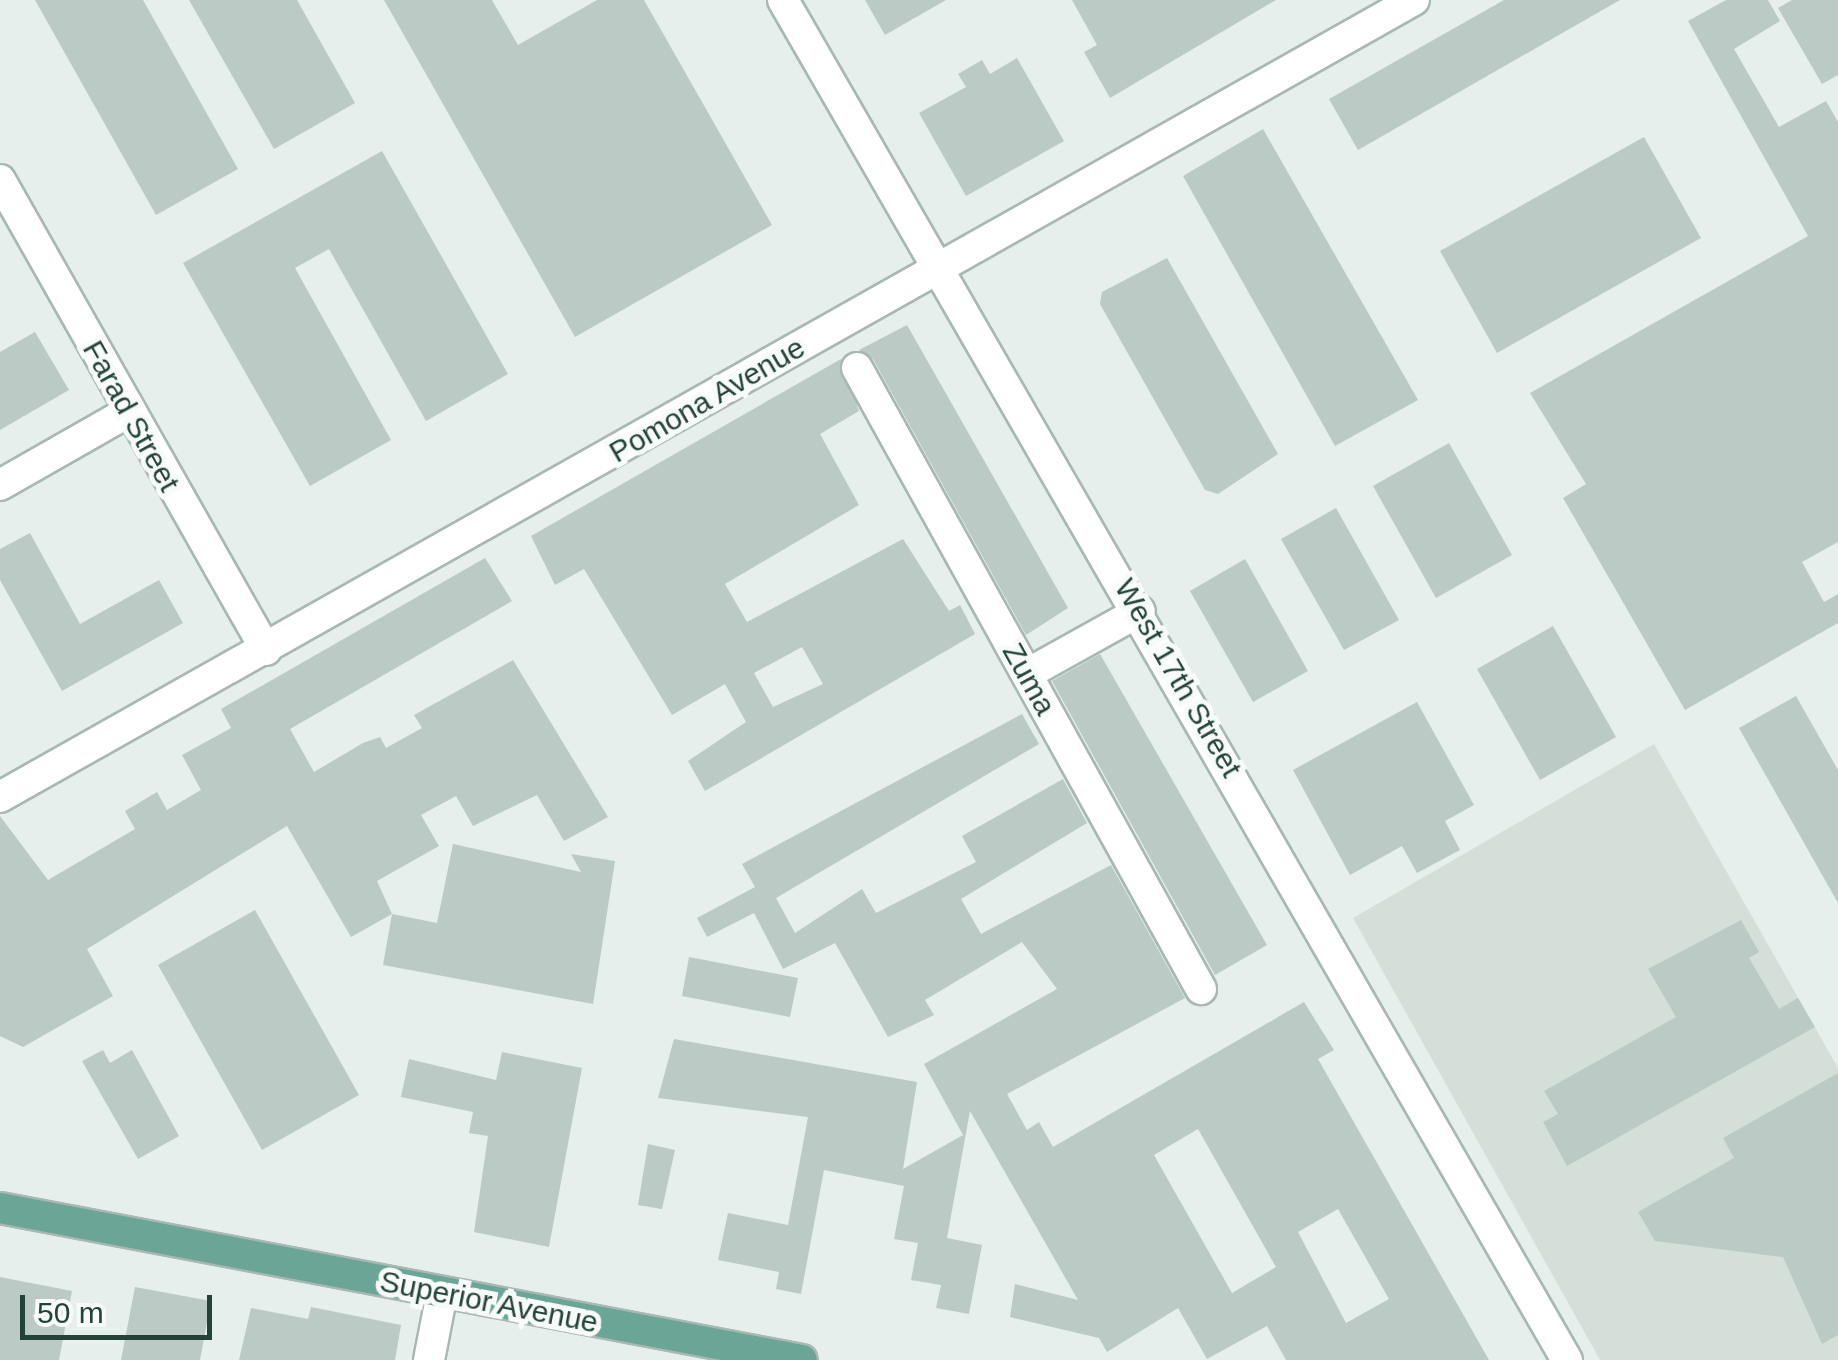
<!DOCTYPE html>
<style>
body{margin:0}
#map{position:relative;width:1838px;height:1360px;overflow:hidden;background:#e6efeb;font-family:Arial,sans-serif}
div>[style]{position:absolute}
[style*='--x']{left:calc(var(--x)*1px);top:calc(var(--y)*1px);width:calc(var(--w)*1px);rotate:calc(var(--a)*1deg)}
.built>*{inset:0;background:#d4dfda}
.building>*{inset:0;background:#bbcac4}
.roads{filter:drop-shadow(2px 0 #a8b8b2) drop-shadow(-2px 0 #a8b8b2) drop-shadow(0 2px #a8b8b2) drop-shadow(0 -2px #a8b8b2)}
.minor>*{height:30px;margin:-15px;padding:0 15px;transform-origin:15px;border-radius:15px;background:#fff}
.major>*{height:30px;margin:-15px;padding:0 15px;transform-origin:15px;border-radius:15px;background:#6aa596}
span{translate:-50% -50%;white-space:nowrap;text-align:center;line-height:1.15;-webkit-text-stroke:10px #f7fbf9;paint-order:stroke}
.street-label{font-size:30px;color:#24423a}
.scale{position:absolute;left:20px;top:1295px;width:192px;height:45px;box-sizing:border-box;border:5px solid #24423a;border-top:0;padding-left:12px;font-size:30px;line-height:35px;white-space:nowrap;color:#24423a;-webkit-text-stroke:8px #f7fbf9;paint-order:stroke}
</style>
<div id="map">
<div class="built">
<div style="clip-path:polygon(1654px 744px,1838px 1068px,1838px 1360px,1600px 1360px,1353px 918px)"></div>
</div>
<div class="building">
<div style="clip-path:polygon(35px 0,143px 0,238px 169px,156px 215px)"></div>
<div style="clip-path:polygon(189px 0,297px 0,355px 103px,274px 149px)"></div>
<div style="clip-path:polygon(384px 0,492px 0,518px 45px,597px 0,644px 0,772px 225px,575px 337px)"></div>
<div style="clip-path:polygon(865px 0,946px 0,885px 35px)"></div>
<div style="clip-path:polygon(1072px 0,1276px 0,1110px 98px,1084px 52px,1097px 45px)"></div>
<div style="clip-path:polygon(1504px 0,1620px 0,1358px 150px,1329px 99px)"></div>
<div style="clip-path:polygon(1726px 0,1768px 0,1780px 21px,1734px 49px,1779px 127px,1826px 101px,1838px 122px,1838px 542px,1802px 562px,1824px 602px,1838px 594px,1838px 623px,1685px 710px,1563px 498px,1586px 484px,1530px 393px,1808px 236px,1688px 21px)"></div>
<div style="clip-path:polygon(1792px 0,1838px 0,1838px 75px,1822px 84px,1778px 8px)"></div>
<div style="clip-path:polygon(1017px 58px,1064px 141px,966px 196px,919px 113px,966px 87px,958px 74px,982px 60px,990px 74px)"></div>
<div style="clip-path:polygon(1263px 129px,1418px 400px,1335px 446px,1183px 176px)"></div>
<div style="clip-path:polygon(1644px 137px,1701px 238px,1497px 353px,1440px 251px)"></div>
<div style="clip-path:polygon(382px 151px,508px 374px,426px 421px,329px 249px,295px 268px,391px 440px,310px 486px,183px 263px)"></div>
<div style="clip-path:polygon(1167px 258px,1278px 454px,1218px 494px,1205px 490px,1100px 304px,1102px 292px)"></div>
<div style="clip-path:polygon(907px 325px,1068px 608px,1026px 635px,873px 359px,859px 350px)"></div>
<div style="clip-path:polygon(35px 332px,69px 390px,0 430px,0 352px)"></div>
<div style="clip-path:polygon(evenodd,841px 359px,859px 411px,820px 434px,859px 505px,725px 584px,747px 622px,903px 539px,949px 611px,960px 605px,975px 634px,705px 791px,688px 761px,746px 722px,725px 684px,672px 715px,584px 569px,555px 585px,531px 536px,841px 359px,802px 647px,823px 684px,773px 707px,754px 673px,802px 647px)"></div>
<div style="clip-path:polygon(1449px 443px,1512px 555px,1436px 598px,1373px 486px)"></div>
<div style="clip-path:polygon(1336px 508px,1399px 620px,1344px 650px,1281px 539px)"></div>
<div style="clip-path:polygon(30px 533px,80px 624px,159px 580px,183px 623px,62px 691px,0 580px,0 549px)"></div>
<div style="clip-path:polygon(485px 558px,512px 601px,290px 729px,314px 772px,363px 743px,380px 737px,386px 748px,422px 728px,414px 715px,513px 660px,608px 817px,564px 841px,537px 795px,473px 826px,456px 796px,421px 815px,439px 846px,377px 881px,392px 914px,437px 923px,453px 844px,581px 872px,571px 854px,615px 861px,593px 1004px,383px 965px,392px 914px,351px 937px,287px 826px,87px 949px,113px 996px,23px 1047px,0 1036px,0 816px,48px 880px,135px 829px,125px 811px,157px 792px,167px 810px,201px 790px,182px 755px,231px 728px,221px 709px)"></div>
<div style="clip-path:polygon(1245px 559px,1308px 671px,1253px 702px,1190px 591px)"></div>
<div style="clip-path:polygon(1553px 626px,1616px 737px,1540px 780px,1477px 669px)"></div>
<div style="clip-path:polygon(1100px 654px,1267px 945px,1215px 975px,1052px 681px)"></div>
<div style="clip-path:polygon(1796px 696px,1838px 770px,1838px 903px,1739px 728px)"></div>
<div style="clip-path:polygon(1417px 702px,1474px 805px,1445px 821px,1460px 850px,1417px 873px,1402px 846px,1350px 875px,1293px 770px)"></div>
<div style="clip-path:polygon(evenodd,1022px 714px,1039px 744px,776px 898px,795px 933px,862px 889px,876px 913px,976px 862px,962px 836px,1063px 779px,1087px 823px,961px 899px,981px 934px,1111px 865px,1185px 998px,1007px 1094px,1027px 1130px,1039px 1122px,1053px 1147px,1304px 1002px,1334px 1050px,1318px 1059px,1489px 1360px,1286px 1360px,1267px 1326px,1207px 1359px,1178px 1308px,1107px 1352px,1099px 1338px,1010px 1317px,1015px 1284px,1078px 1300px,970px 1111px,947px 1238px,982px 1245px,969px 1314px,936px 1308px,941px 1285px,911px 1280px,918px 1243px,894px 1239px,904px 1186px,824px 1170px,801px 1294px,776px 1289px,779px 1272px,718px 1260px,728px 1213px,788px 1225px,808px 1117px,658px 1098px,674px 1039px,917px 1082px,903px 1169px,963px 1135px,924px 1064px,1057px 989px,1022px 942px,925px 1000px,934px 1015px,888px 1037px,835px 943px,783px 969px,754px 913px,707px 937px,697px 918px,755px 887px,742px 864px,1022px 714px,1198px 1129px,1276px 1267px,1232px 1293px,1154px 1155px,1198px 1129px,1022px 714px,1338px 1209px,1389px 1299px,1346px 1323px,1298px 1232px,1338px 1209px)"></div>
<div style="clip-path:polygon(255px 910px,359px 1095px,262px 1150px,158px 965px)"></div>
<div style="clip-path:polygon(1741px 920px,1759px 952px,1749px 958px,1779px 1009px,1798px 998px,1815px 1027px,1567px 1166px,1543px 1122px,1558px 1114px,1544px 1091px,1676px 1017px,1648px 969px)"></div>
<div style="clip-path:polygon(689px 957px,798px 978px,790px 1017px,682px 996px)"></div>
<div style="clip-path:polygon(103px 1050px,110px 1063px,132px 1050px,179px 1136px,138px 1159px,82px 1061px)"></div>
<div style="clip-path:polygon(502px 1052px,582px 1068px,549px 1247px,474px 1232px,488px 1136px,469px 1133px,473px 1112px,401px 1097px,409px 1059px,496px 1080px)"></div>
<div style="clip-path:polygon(1838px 1073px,1838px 1335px,1822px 1344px,1783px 1257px,1655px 1241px,1638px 1212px,1734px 1158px,1723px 1138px)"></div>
<div style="clip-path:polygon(648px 1144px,675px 1150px,662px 1209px,638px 1205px)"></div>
<div style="clip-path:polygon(0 1277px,72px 1291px,59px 1360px,0 1360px)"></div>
<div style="clip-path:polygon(135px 1287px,211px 1301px,200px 1360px,121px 1360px)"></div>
<div style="clip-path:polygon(311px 1307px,401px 1325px,395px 1360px,239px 1360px,251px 1308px,308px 1319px)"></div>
</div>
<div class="roads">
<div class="minor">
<div style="--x:783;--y:0;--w:1570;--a:60.04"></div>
<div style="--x:0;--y:180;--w:540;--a:60.49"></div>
<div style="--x:857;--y:368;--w:710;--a:61.02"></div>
<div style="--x:0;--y:485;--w:147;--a:-29.7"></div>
<div style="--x:1027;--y:674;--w:129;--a:-29.1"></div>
<div style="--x:0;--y:797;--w:1623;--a:-29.41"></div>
<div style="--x:429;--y:1360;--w:68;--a:-79"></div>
</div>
<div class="major">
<div style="--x:0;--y:1208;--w:816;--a:10.73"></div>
</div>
</div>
<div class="street-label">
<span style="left:707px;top:400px;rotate:-30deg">Pomona Avenue</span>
<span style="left:131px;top:416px;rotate:61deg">Farad Street</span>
<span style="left:1178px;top:678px;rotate:60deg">West 17th Street</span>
<span style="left:1029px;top:679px;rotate:61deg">Zuma</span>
<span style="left:489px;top:1302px;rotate:11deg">Superior Avenue</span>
</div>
<div class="scale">50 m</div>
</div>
